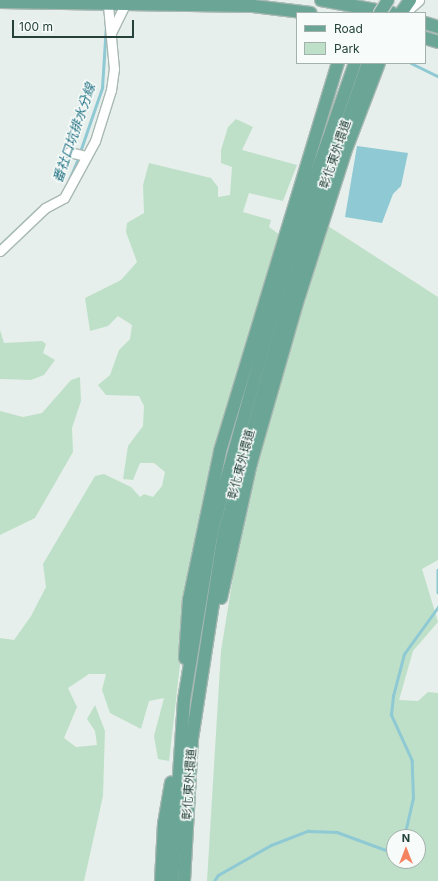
<!DOCTYPE html>
<meta charset="utf-8">
<style>
body{margin:0}
#map{position:relative;width:438px;height:881px;overflow:hidden;background:#e6efeb;font-family:Inter,"Noto Sans TC",sans-serif}
div>[style]{position:absolute}
[style*='--x']{left:calc(var(--x)*1px);top:calc(var(--y)*1px);width:calc(var(--w)*1px);rotate:calc(var(--a)*1deg)}
.green>*{inset:0;background:#bfe0c8}
.water>*{inset:0;background:#8ec9d4}
.stream>*{height:2.5px;margin:-1.25px;padding:0 1.25px;transform-origin:1.25px;border-radius:1.25px;background:#8ec9d4}
.roads{filter:drop-shadow(1px 0 #a8b8b2) drop-shadow(-1px 0 #a8b8b2) drop-shadow(0 1px #a8b8b2) drop-shadow(0 -1px #a8b8b2)}
.minor>*{height:9px;margin:-4.5px;padding:0 4.5px;transform-origin:4.5px;border-radius:4.5px;background:#fff}
.tertiary>*{height:11px;margin:-5.5px;padding:0 5.5px;transform-origin:5.5px;border-radius:5.5px;background:#fff}
.primary>*{height:12px;margin:-6px;padding:0 6px;transform-origin:6px;border-radius:6px;background:#6aa596}
.bridges{filter:drop-shadow(1px 0 #c2cac8) drop-shadow(-1px 0 #c2cac8) drop-shadow(0 1px #c2cac8) drop-shadow(0 -1px #c2cac8)}
.primary-bridge>*{height:12px;margin:-6px;padding:0 6px;transform-origin:6px;border-radius:6px;background:#6aa596}
span{translate:-50% -50%;white-space:nowrap;text-align:center;line-height:1.15;-webkit-text-stroke:3px #f7fbf9;paint-order:stroke}
.street-label{font-size:12px;color:#24423a}
.water-label{font-size:13px;color:#1c6f80;font-style:italic}
.legend{position:absolute;left:296px;top:12px;width:130px;height:52px;box-sizing:border-box;background:#f7fbf9;border:1px solid #a3b1ad;margin:0;padding:5px 7px;list-style:none;font-size:12px;color:#24423a}
.legend li{display:flex;align-items:center;gap:8px;height:20px}
.legend b{width:20px;border:1px solid #a3b1ad}
.north{position:absolute;left:386px;top:829px;width:40px;height:40px;box-sizing:border-box;background:#f7fbf9;border:1px solid #a3b1ad;border-radius:50%;rotate:0deg;font-size:11px;font-weight:700;line-height:16px;text-align:center;color:#24423a}
.north::after{content:'';display:block;margin:auto;width:14px;height:18px;background:#f4845f;clip-path:polygon(50% 0,100% 100%,50% 72%,0 100%)}
.scale{position:absolute;left:12px;top:20px;width:122px;height:18px;box-sizing:border-box;border:2px solid #24423a;border-top:0;padding-left:5px;font-size:12px;line-height:14px;white-space:nowrap;color:#24423a;-webkit-text-stroke:3px #f7fbf9;paint-order:stroke}
</style>
<div id="map">
<div class="green">
<div style="clip-path:polygon(236px 119px,253px 127px,242px 150px,297px 165px,283px 201px,249px 193px,243px 212px,271px 220px,269px 227px,280px 235px,242px 361px,181px 656px,169px 761px,158px 759px,154px 736px,164px 698px,149px 701px,141px 729px,110px 713px,102px 690px,106px 674px,89px 674px,68px 688px,77px 707px,64px 738px,76px 747px,97px 745px,95px 731px,87px 719px,95px 705px,105px 731px,103px 796px,84px 881px,0 881px,0 638px,14px 640px,31px 616px,46px 587px,43px 564px,95px 476px,104px 474px,131px 487px,140px 497px,144px 494px,153px 497px,162px 486px,165px 472px,154px 463px,140px 463px,133px 480px,123px 479px,128px 446px,143px 426px,144px 406px,139px 396px,106px 395px,98px 385px,110px 375px,119px 350px,130px 339px,132px 325px,118px 316px,108px 326px,90px 331px,85px 298px,121px 280px,137px 262px,126px 232px,127px 223px,144px 213px,143px 185px,149px 163px,211px 178px,218px 187px,218px 197px,230px 195px,232px 167px,221px 163px,221px 150px,228px 127px)"></div>
<div style="clip-path:polygon(evenodd,328px 226px,438px 297px,438px 560px,422px 569px,438px 622px,413px 651px,399px 700px,418px 701px,428px 692px,438px 693px,438px 881px,207px 881px,221px 651px,244px 509px,303px 287px,328px 226px,394px 837px,418px 837px,418px 861px,394px 861px,394px 837px)"></div>
<div style="clip-path:polygon(0 330px,4px 343px,42px 341px,46px 344px,43px 353px,55px 360px,44px 375px,31px 380px,0 379px)"></div>
<div style="clip-path:polygon(80px 377px,81px 401px,72px 428px,73px 452px,35px 518px,0 535px,0 411px,23px 417px,42px 413px,71px 380px)"></div>
</div>
<div class="water">
<div style="clip-path:polygon(357px 146px,408px 153px,401px 186px,393px 194px,382px 223px,345px 217px)"></div>
</div>
<div class="stream">
<div style="--x:411;--y:63;--w:30;--a:26"></div>
<div style="--x:80;--y:152;--w:68;--a:-71"></div>
<div style="--x:102;--y:88;--w:63;--a:-86.4"></div>
<div style="--x:69;--y:180;--w:25;--a:-67"></div>
<div style="--x:0;--y:245;--w:54;--a:-43.5"></div>
<div style="--x:438;--y:570;--w:22;--a:90"></div>
<div style="--x:404;--y:837;--w:39;--a:-77"></div>
<div style="--x:413;--y:799;--w:38;--a:-92"></div>
<div style="--x:412;--y:761;--w:51;--a:-114.5"></div>
<div style="--x:391;--y:715;--w:19;--a:-84"></div>
<div style="--x:393;--y:696;--w:43;--a:-75.3"></div>
<div style="--x:404;--y:654;--w:58;--a:-54.1"></div>
<div style="--x:214;--y:881;--w:7;--a:-56"></div>
<div style="--x:218;--y:875;--w:61;--a:-29.5"></div>
<div style="--x:271;--y:845;--w:40;--a:-21"></div>
<div style="--x:308;--y:831;--w:29;--a:2"></div>
<div style="--x:337;--y:832;--w:61;--a:20.2"></div>
</div>
<div class="roads">
<div class="minor">
<div style="--x:112;--y:31;--w:34;--a:-64"></div>
<div style="--x:69;--y:152;--w:18;--a:13"></div>
<div style="--x:0;--y:251;--w:62;--a:-43.7"></div>
<div style="--x:45;--y:208;--w:21;--a:-28"></div>
<div style="--x:64;--y:198;--w:65;--a:-61.5"></div>
<div style="--x:95;--y:141;--w:53;--a:-72.6"></div>
<div style="--x:111;--y:90;--w:21;--a:-82"></div>
<div style="--x:114;--y:69;--w:64;--a:-95.4"></div>
<div style="--x:108;--y:5;--w:6;--a:-59"></div>
</div>
<div class="tertiary">
<div style="--x:403;--y:13;--w:20;--a:-41"></div>
</div>
<div class="primary">
<div style="--x:321;--y:0;--w:72;--a:10.4"></div>
<div style="--x:0;--y:2;--w:253;--a:0.9"></div>
<div style="--x:253;--y:6;--w:58;--a:6.9"></div>
<div style="--x:401;--y:13;--w:16;--a:-55"></div>
<div style="--x:425;--y:23;--w:14;--a:17"></div>
<div style="--x:425;--y:38;--w:14;--a:17"></div>
<div style="--x:221;--y:598;--w:138;--a:-77.5"></div>
<div style="--x:251;--y:463;--w:163;--a:-74"></div>
<div style="--x:296;--y:306;--w:162;--a:-72.3"></div>
<div style="--x:345;--y:152;--w:95;--a:-69.1"></div>
<div style="--x:185;--y:658;--w:58;--a:-86.1"></div>
<div style="--x:189;--y:600;--w:152;--a:-78.2"></div>
<div style="--x:220;--y:451;--w:406;--a:-73.1"></div>
<div style="--x:161;--y:881;--w:57;--a:-87"></div>
<div style="--x:164;--y:824;--w:42;--a:-80.3"></div>
<div style="--x:172;--y:881;--w:181;--a:-86.2"></div>
<div style="--x:184;--y:700;--w:171;--a:-80.6"></div>
<div style="--x:212;--y:531;--w:304;--a:-74.4"></div>
<div style="--x:294;--y:238;--w:185;--a:-70.8"></div>
<div style="--x:184;--y:881;--w:142;--a:-86.8"></div>
<div style="--x:192;--y:739;--w:208;--a:-81.2"></div>
<div style="--x:224;--y:533;--w:303;--a:-74.5"></div>
<div style="--x:305;--y:241;--w:189;--a:-70.5"></div>
</div>
</div>
<div class="bridges">
<div class="primary-bridge">
<div style="--x:380;--y:13;--w:15;--a:-58"></div>
</div>
</div>
<div class="street-label">
<span style="left:335px;top:154px;rotate:-71deg">彰化東外環道</span>
<span style="left:241px;top:464px;rotate:-75deg">彰化東外環道</span>
<span style="left:189px;top:784px;rotate:-86deg">彰化東外環道</span>
</div>
<div class="water-label">
<span style="left:74px;top:133px;rotate:-71deg">番社口坑排水分線</span>
</div>
<ul class="legend">
<li><b style="height:5px;background:#6aa596"></b>Road</li>
<li><b style="height:11px;background:#bfe0c8"></b>Park</li>
</ul>
<div class="north">N</div>
<div class="scale">100 m</div>
</div>
